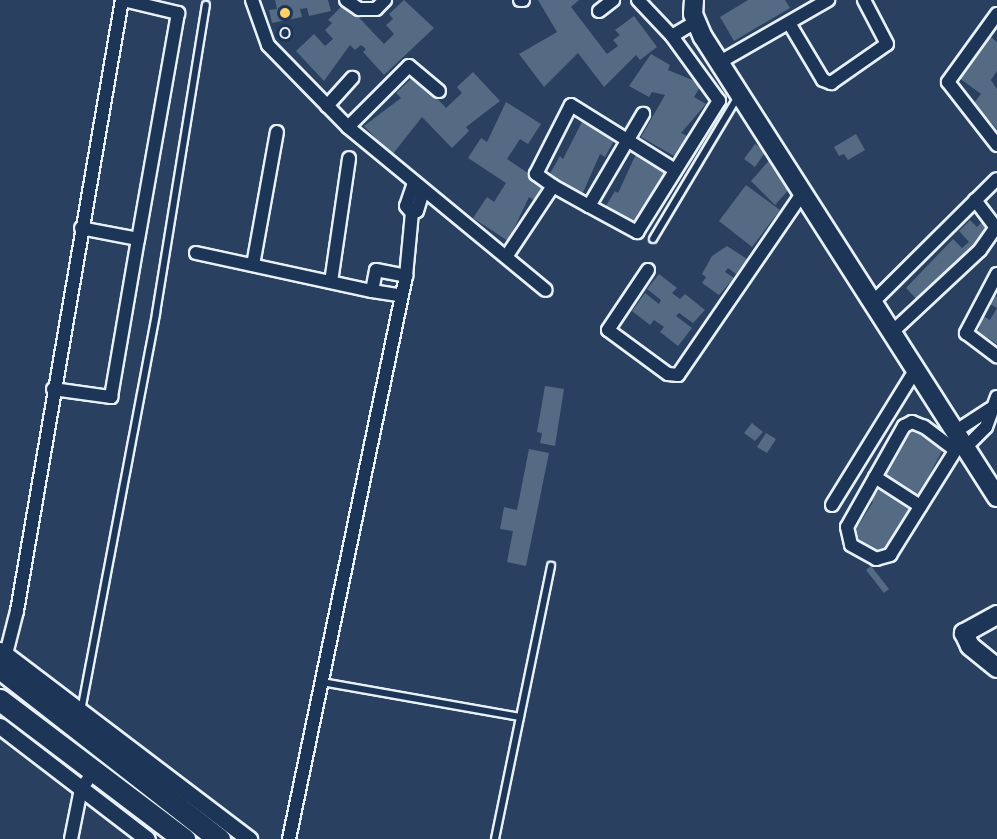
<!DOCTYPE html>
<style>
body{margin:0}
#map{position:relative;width:997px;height:839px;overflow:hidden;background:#294061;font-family:Itim,sans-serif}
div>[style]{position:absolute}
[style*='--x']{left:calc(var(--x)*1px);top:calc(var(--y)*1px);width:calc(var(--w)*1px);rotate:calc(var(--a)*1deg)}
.building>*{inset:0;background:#556a83}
.roads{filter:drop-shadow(2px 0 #e8f1f8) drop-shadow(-2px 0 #e8f1f8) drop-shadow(0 2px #e8f1f8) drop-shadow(0 -2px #e8f1f8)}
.service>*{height:6px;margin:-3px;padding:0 3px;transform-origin:3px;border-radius:3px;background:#1d3557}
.minor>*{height:12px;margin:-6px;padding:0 6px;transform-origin:6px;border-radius:6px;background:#1d3557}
.tertiary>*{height:15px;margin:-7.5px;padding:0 7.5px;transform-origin:7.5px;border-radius:7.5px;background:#1d3557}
.secondary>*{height:18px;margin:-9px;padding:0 9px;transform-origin:9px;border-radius:9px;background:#1d3557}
.trunk>*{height:21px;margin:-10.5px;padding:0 10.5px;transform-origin:10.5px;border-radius:10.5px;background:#1d3557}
.dots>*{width:16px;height:16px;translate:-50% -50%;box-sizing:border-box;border:3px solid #1d3557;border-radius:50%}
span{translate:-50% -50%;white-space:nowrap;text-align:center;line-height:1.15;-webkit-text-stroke:6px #1d3557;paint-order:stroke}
.poi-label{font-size:18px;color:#e8f1f8}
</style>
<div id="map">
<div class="building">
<div style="clip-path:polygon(275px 0,328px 0,331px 11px,309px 16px,307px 8px,300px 9px,302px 17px,272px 23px,269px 10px,277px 9px)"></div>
<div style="clip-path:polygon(404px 0,434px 28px,384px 75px,363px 52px,366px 49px,361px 45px,355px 50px,350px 45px,324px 81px,296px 51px,314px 34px,325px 46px,333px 39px,325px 30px,332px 23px,328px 20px,345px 3px,384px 44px,394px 34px,386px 25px,393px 19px,389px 14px)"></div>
<div style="clip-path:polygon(538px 0,579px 0,571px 7px,607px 54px,618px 46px,613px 40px,620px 35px,615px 30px,634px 16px,657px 47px,640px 60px,636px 55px,604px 87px,578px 53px,544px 87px,519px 54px,557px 32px)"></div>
<div style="clip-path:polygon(748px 0,785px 0,790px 8px,734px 41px,720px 17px)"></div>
<div style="clip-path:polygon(991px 37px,997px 42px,997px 71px,991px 80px,997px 89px,997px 129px,974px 103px,981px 94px,958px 77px)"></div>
<div style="clip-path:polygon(651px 54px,670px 65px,668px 70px,702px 84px,694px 97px,706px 104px,681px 133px,687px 136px,676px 157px,641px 137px,665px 95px,652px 92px,649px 97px,629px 86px)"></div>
<div style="clip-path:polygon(473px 72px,500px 101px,466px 127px,469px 131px,452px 148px,422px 117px,392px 155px,364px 126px,401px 98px,396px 93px,415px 75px,446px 108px,462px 93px,457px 87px)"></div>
<div style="clip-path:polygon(506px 102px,541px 124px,528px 144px,520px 139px,507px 159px,546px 185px,535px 201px,529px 197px,508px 241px,473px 218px,487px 197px,494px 202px,506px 183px,468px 158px,481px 138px,487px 142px)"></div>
<div style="clip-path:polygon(583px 120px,615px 139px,605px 157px,600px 154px,581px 197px,548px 177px,560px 156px,563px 159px)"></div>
<div style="clip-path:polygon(856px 134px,865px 150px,848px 160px,844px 154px,839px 156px,834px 147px)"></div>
<div style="clip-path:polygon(755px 144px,766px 151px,755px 167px,744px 159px)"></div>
<div style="clip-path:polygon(637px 152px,670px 170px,643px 207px,648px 209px,637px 228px,604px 209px,615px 191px,618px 193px)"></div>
<div style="clip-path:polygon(772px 157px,793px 185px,775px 205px,751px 181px)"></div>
<div style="clip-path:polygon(746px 185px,780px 210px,752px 247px,719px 221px)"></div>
<div style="clip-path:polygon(987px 207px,997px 218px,997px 227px,920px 303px,906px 288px,953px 239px,962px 248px,969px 242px,959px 231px,970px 220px,977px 227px,987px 217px)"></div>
<div style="clip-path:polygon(727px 246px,747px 259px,736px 274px,728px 268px,725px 272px,734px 278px,719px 295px,702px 283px,706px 277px,702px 274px,712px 256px)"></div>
<div style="clip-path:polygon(659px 274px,677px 288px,672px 293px,680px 299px,685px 294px,705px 310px,693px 323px,679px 313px,676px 316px,692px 328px,678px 346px,660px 332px,664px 327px,654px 320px,650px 325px,632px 311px,645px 293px,659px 304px,661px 300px,647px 289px)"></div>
<div style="clip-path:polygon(995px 296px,997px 297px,997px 344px,978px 332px,983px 316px,990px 320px,997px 308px,990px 304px)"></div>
<div style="clip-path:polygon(545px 386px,564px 389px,555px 446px,540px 443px,542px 433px,537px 432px)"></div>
<div style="clip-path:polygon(752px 423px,763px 432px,755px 441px,744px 433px)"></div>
<div style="clip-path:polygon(911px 427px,944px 447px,917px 499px,882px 477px)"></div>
<div style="clip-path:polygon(766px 433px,776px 439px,767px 453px,757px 447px)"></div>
<div style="clip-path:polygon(529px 449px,549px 453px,526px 566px,507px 562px,513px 531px,500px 529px,504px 507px,517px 510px)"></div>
<div style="clip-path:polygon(882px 487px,912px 506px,885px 558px,850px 536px,850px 530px,854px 524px,858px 526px,873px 502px,869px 500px)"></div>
<div style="clip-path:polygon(871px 566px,889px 589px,884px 593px,866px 570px)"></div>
</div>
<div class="roads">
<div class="service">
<div style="--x:653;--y:239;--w:164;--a:-59.2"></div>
<div style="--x:322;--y:682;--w:201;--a:10"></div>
<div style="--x:81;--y:711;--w:405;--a:-79.3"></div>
<div style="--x:156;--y:313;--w:312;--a:-80.8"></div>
<div style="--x:495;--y:839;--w:279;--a:-78.4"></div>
</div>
<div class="minor">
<div style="--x:123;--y:0;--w:57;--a:13.3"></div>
<div style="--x:178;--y:13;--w:230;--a:100"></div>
<div style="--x:252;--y:0;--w:48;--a:70.4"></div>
<div style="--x:268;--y:45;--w:115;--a:45.7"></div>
<div style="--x:348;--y:127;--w:256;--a:39.5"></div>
<div style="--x:346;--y:0;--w:16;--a:35"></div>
<div style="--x:359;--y:9;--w:17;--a:0"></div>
<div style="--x:376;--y:9;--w:13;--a:-45"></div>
<div style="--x:520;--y:0;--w:3;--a:0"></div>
<div style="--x:638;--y:0;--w:50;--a:46.6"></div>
<div style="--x:599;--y:11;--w:18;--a:-38"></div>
<div style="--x:997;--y:14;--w:84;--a:125.8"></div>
<div style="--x:948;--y:82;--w:80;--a:52.1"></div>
<div style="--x:789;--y:23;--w:66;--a:59.2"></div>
<div style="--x:823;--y:80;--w:9;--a:21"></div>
<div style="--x:831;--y:83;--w:68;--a:-34.9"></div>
<div style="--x:887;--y:44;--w:50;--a:-117.6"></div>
<div style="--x:720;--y:62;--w:125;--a:-29.9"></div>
<div style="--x:327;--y:106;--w:38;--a:-48"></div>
<div style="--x:348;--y:127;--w:86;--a:-45"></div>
<div style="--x:409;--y:66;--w:39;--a:40"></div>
<div style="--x:414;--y:183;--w:24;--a:109"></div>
<div style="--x:406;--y:206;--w:9;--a:49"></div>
<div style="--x:412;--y:213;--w:5;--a:-22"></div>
<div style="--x:417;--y:211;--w:21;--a:-73"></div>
<div style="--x:553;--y:186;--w:21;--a:-145"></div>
<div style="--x:536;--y:174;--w:77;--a:-63.1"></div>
<div style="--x:571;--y:105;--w:123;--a:32"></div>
<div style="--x:975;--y:200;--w:35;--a:53"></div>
<div style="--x:589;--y:206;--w:55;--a:28.4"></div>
<div style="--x:637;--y:232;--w:155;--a:-58"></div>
<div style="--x:719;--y:101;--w:80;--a:-125.9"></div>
<div style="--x:672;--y:36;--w:27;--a:-31"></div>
<div style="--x:196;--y:253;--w:180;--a:12.2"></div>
<div style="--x:372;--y:291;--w:21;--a:-79"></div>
<div style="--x:376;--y:270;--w:31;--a:11"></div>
<div style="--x:506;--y:257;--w:85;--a:-56.5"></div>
<div style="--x:553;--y:186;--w:41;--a:29.1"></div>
<div style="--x:589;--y:206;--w:107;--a:-59.6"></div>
<div style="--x:253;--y:265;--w:135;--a:-79.8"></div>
<div style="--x:648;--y:270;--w:72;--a:123.7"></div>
<div style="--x:608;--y:330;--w:74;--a:36.3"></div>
<div style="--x:668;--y:374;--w:10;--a:6"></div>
<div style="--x:678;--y:375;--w:223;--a:-55.6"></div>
<div style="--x:997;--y:274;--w:67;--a:117.7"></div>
<div style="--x:966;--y:333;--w:39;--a:37"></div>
<div style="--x:331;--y:282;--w:125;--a:-81.7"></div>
<div style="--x:372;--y:291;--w:30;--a:9"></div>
<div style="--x:871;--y:304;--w:177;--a:-44.8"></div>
<div style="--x:890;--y:334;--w:123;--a:-43"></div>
<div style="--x:980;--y:250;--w:29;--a:-55"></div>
<div style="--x:53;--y:389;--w:59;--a:7.9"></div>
<div style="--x:111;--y:397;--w:160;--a:-80.3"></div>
<div style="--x:138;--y:239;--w:58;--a:-169.1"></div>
<div style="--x:953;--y:433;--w:44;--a:-33"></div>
<div style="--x:964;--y:449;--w:31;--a:-45"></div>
<div style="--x:986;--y:427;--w:32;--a:-70"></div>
<div style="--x:955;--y:450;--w:39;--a:-143"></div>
<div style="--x:924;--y:427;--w:13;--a:-157"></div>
<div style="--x:912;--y:422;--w:9;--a:153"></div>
<div style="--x:904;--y:426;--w:116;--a:119.4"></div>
<div style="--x:847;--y:527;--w:18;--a:77"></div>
<div style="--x:851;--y:545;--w:29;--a:29"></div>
<div style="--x:876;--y:559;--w:15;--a:-16"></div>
<div style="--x:890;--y:555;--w:132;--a:-58"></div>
<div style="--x:875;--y:477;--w:54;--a:32.8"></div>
<div style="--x:832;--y:505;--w:156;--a:-58.3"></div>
<div style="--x:6;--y:654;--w:44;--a:-75.7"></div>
<div style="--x:17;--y:611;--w:620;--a:-80.25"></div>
<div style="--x:71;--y:839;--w:51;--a:-78.7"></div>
<div style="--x:81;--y:789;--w:22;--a:-54"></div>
<div style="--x:289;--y:839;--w:575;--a:-78.26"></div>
<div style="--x:406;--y:276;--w:63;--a:-84.6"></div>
</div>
<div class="tertiary">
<div style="--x:0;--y:650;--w:313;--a:37.2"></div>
<div style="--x:0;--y:726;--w:185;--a:37.5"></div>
</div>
<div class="secondary">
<div style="--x:694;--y:0;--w:14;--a:94"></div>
<div style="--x:693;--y:14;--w:25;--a:67"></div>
<div style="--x:703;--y:37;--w:546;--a:57.42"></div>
<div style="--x:997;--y:615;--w:38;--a:151"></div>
<div style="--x:964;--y:633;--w:14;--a:65"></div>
<div style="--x:970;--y:646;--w:35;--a:39"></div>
</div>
<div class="trunk">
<div style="--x:0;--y:668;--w:278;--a:38"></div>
<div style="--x:0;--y:700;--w:231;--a:37.1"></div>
</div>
</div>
<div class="dots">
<div style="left:285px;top:13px;background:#ffd166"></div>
</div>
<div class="poi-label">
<span style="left:285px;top:33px">O</span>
</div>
</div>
